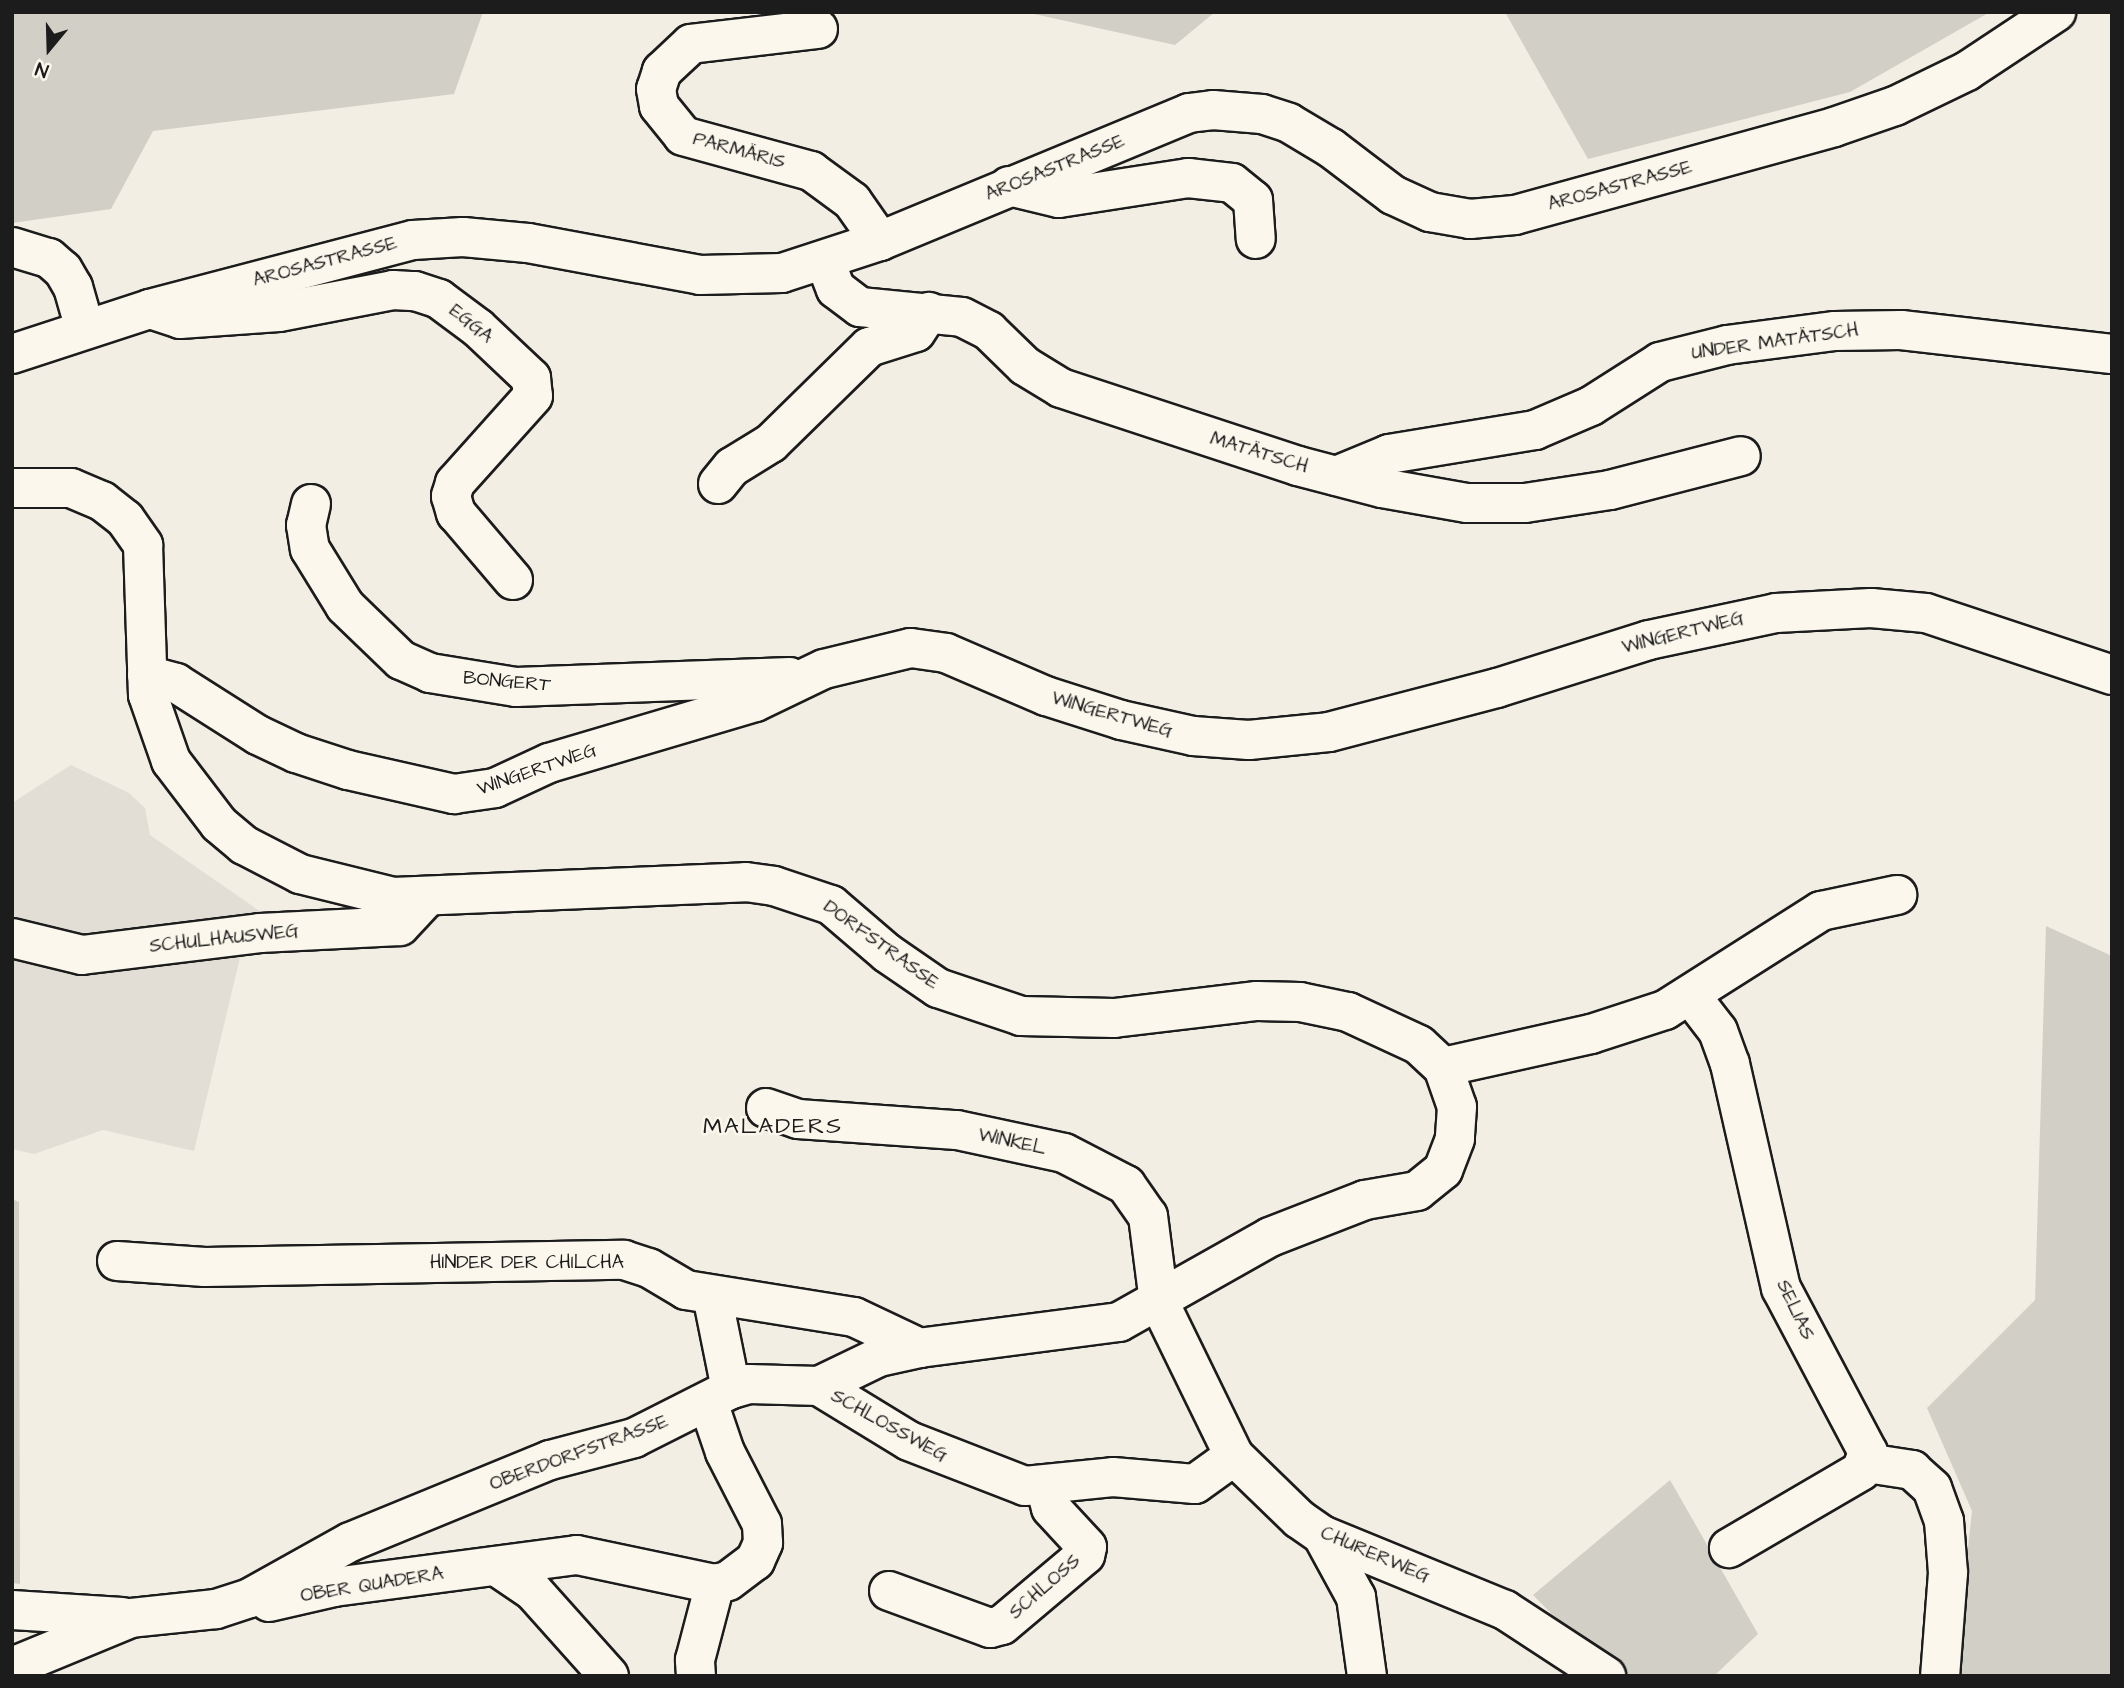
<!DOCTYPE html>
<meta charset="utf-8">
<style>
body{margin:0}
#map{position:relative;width:2124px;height:1688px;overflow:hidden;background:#f2eee4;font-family:"Architects Daughter",sans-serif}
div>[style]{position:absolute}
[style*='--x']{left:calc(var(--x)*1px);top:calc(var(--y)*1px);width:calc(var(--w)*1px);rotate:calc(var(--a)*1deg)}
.built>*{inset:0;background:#e2ded5}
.green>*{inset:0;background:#d2cfc6}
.roads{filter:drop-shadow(2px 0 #1c1c1c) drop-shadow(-2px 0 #1c1c1c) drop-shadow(0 2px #1c1c1c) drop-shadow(0 -2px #1c1c1c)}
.minor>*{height:38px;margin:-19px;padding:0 19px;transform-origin:19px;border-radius:19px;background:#fbf7ec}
.major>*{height:38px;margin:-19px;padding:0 19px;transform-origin:19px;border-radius:19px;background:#fbf7ec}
span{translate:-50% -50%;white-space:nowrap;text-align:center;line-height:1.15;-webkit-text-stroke:5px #fbf7ec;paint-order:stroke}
.street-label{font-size:19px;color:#1c1c1c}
.quarter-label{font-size:23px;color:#1c1c1c;letter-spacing:2px}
.frame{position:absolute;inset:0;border:14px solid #1c1c1c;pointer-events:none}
.north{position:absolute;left:14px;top:14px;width:70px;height:70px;-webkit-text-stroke:5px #fbf7ec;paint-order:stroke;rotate:199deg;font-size:19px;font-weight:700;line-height:28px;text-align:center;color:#1c1c1c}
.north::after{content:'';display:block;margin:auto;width:24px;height:32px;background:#1c1c1c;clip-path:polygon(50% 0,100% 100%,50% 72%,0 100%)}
</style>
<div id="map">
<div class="built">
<div style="clip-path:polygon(71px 765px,129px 793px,145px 808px,150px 835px,261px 912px,242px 949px,194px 1151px,103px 1130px,34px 1154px,12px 1149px,12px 803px)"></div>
</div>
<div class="green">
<div style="clip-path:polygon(12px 12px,483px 12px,454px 94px,153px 131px,111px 209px,12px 223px)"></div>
<div style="clip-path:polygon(1025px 12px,1215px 12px,1175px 45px)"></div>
<div style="clip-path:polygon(1505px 12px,1990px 12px,1850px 92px,1588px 159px)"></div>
<div style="clip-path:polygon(2046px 926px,2112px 956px,2112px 1676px,1954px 1676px,1972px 1511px,1927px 1408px,2035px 1300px)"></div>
<div style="clip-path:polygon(12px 1199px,19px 1202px,20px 1584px,12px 1583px)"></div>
<div style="clip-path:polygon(1670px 1480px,1758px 1634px,1714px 1676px,1623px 1676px,1598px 1661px,1533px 1595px)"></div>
</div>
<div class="roads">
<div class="minor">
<div style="--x:818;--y:29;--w:128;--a:173.3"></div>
<div style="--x:691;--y:44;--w:40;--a:137"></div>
<div style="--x:662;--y:71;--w:19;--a:108"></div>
<div style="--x:656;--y:89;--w:17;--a:80"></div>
<div style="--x:659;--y:106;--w:38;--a:51"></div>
<div style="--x:683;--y:136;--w:133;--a:15.3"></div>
<div style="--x:811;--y:171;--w:51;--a:36.2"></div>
<div style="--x:852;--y:201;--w:49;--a:55"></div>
<div style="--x:1009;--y:186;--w:51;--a:13.5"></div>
<div style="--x:1059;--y:198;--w:131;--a:-8.8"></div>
<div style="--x:1188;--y:178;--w:44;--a:6.5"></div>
<div style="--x:1232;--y:183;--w:27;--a:39"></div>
<div style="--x:1253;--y:200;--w:39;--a:86"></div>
<div style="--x:12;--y:247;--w:39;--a:17"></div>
<div style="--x:49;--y:258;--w:18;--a:41"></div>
<div style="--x:63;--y:270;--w:20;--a:60"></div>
<div style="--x:73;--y:287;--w:44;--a:74.1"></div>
<div style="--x:825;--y:261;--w:30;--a:69"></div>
<div style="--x:836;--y:289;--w:30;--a:37"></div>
<div style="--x:860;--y:307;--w:102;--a:5.6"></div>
<div style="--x:962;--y:317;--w:30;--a:27"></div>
<div style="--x:989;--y:331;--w:50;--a:44.2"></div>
<div style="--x:1025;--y:366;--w:42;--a:31.4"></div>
<div style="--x:1061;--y:388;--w:250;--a:18.2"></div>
<div style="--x:1298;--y:466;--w:87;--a:14.7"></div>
<div style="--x:1382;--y:488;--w:86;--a:10"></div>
<div style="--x:1467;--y:503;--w:58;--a:0"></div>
<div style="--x:1525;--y:503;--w:86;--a:-8.7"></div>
<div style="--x:1610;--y:490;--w:135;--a:-14.5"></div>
<div style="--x:150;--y:309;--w:32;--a:18"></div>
<div style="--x:180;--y:319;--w:99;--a:-4"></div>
<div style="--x:279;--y:312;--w:116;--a:-10.9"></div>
<div style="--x:393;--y:290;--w:22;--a:3"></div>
<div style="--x:415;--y:291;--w:25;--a:18"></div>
<div style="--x:439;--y:299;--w:49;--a:36.6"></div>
<div style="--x:478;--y:328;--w:73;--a:43.3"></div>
<div style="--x:531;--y:378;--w:18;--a:84"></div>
<div style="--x:533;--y:396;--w:117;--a:131.9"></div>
<div style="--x:455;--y:483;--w:14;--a:107"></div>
<div style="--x:451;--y:496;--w:18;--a:74"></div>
<div style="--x:456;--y:513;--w:88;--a:49.6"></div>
<div style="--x:1336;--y:476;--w:57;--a:-22.5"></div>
<div style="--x:1389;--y:454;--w:148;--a:-9.3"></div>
<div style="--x:1535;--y:430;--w:61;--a:-23.2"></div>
<div style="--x:1591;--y:406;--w:82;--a:-32.5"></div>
<div style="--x:1660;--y:362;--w:69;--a:-14.2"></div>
<div style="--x:1727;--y:345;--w:109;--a:-7.4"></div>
<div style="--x:1835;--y:331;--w:66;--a:-0.9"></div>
<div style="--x:1901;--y:330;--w:212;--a:6.5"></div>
<div style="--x:718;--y:484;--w:22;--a:-51"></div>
<div style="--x:732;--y:467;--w:46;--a:-31.6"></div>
<div style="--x:771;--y:443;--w:137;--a:-44.4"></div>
<div style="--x:869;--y:347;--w:49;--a:-17.7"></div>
<div style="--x:916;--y:332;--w:24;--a:-57"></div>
<div style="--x:12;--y:488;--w:59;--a:0"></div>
<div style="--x:71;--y:488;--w:34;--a:23"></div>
<div style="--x:102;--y:501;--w:29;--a:38"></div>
<div style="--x:125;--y:519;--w:32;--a:55"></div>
<div style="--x:143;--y:545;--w:150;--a:88.1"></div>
<div style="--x:148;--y:695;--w:70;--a:70.8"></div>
<div style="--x:171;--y:761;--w:79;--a:52.7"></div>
<div style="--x:219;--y:824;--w:33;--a:40"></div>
<div style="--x:244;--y:845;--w:63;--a:27.4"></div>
<div style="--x:300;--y:874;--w:96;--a:13.9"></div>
<div style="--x:393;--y:897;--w:353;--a:-2.4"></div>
<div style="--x:746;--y:882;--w:28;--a:8"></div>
<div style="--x:774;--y:886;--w:60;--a:18.4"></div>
<div style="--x:831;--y:905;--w:74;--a:40.6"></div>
<div style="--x:887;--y:953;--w:62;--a:34.5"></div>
<div style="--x:938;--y:988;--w:88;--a:18.6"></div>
<div style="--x:1021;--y:1016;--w:93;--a:1.2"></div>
<div style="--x:1114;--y:1018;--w:144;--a:-6.8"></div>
<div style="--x:1257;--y:1001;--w:43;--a:1.3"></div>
<div style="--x:1300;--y:1002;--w:49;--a:11.8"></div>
<div style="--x:1348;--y:1012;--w:78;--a:24.9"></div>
<div style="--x:1419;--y:1045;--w:33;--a:43"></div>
<div style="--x:1443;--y:1067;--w:42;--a:70.7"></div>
<div style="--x:1457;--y:1107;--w:32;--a:94"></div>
<div style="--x:1455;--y:1139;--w:33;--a:111"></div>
<div style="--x:1443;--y:1170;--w:33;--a:141"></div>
<div style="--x:1417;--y:1191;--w:53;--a:170.2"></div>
<div style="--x:1365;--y:1200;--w:102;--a:158.7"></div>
<div style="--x:1270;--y:1237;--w:173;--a:150.6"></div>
<div style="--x:1119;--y:1322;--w:201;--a:172.6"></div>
<div style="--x:920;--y:1348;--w:42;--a:167.6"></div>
<div style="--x:879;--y:1357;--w:67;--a:154.2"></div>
<div style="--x:819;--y:1386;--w:70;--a:-178.4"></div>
<div style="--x:749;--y:1384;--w:19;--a:164"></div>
<div style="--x:731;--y:1389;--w:109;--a:153.2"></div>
<div style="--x:634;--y:1438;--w:87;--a:165.3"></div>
<div style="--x:550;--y:1460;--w:216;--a:157.7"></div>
<div style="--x:350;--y:1542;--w:115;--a:150.8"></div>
<div style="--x:250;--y:1598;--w:36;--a:162"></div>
<div style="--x:216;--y:1609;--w:85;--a:174"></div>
<div style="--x:131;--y:1618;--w:129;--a:157.6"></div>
<div style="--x:311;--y:504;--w:22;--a:103"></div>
<div style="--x:306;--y:525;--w:24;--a:81"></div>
<div style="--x:310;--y:549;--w:67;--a:58.4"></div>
<div style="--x:345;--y:606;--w:78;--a:44"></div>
<div style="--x:401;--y:660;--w:32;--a:24"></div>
<div style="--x:430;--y:673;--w:87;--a:9.2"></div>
<div style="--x:516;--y:687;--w:274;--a:-2.1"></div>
<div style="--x:147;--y:675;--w:30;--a:15"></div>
<div style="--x:176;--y:683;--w:97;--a:32.4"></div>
<div style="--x:258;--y:735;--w:42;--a:25.3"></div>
<div style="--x:296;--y:753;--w:55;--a:18.1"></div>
<div style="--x:348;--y:770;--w:109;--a:12.8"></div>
<div style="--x:454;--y:794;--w:41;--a:-8.3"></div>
<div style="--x:495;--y:788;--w:60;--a:-24.8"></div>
<div style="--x:549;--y:763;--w:215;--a:-16.5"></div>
<div style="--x:755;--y:702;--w:76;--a:-25.6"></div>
<div style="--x:824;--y:669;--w:89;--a:-13.6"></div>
<div style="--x:911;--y:648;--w:35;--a:8"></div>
<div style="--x:946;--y:653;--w:109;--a:23.3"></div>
<div style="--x:1046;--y:696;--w:79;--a:17.7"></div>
<div style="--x:1121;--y:720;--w:74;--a:12.5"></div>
<div style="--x:1193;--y:736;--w:56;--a:4.1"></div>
<div style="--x:1249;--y:740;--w:80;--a:-5.7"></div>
<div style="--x:1329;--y:732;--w:174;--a:-14.7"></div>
<div style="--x:1497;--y:688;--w:159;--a:-17.5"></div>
<div style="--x:1649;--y:640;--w:130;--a:-12"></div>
<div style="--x:1776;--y:613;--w:95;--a:-3"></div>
<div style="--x:1871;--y:608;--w:55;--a:5.2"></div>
<div style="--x:1926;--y:613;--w:196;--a:18.4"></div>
<div style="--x:12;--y:938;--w:72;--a:13.7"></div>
<div style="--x:82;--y:955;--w:179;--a:-7"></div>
<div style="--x:260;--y:933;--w:140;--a:-2.9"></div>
<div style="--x:400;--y:926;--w:38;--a:-47"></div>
<div style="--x:1691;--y:996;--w:44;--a:52.4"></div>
<div style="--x:1718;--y:1031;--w:35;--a:70"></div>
<div style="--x:1730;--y:1064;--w:230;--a:77.2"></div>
<div style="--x:1781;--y:1288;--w:186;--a:62.1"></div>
<div style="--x:1868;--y:1452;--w:20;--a:110"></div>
<div style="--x:1861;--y:1471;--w:153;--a:149.7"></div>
<div style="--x:1443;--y:1067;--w:152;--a:-12.6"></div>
<div style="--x:1591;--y:1034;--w:78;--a:-18"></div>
<div style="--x:1665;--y:1010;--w:185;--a:-32.4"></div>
<div style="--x:1821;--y:911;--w:78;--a:-11.9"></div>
<div style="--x:766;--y:1108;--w:34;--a:19"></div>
<div style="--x:798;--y:1119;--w:159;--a:4"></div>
<div style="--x:957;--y:1130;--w:109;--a:12.1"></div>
<div style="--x:1064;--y:1153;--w:70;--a:27.3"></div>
<div style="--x:1126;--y:1185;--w:38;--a:55"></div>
<div style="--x:1148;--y:1216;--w:87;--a:82.7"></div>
<div style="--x:1159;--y:1302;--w:171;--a:64"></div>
<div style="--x:1234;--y:1456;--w:91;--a:44.1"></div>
<div style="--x:1299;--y:1519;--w:28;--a:35"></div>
<div style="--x:1322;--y:1535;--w:198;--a:22.3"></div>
<div style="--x:1505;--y:1610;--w:121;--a:33.2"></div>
<div style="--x:117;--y:1261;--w:88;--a:3.9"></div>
<div style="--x:205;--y:1267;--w:419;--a:-1"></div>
<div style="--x:624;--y:1260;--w:26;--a:18"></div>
<div style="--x:649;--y:1268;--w:43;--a:30.7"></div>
<div style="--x:686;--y:1290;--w:170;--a:9.1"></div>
<div style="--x:854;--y:1317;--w:73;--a:25.2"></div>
<div style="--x:712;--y:1295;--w:96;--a:78.6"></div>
<div style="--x:819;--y:1386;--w:105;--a:31.4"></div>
<div style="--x:909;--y:1441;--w:124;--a:21.2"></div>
<div style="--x:1025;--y:1486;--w:88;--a:-5.8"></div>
<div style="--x:1113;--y:1477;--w:82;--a:4.9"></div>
<div style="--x:1195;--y:1484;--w:48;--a:-35.7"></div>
<div style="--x:1867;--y:1463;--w:46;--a:8.8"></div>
<div style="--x:1912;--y:1470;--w:27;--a:42"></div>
<div style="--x:1932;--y:1488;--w:35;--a:70"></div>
<div style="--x:1944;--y:1521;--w:52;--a:85.6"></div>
<div style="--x:1948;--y:1573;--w:103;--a:94.4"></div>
<div style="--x:1322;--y:1535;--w:71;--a:61.3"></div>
<div style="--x:1356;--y:1597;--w:80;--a:82.1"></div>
<div style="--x:496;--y:1566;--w:45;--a:34"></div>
<div style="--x:533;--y:1591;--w:114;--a:48.2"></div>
<div style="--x:889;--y:1591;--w:108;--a:20.1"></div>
<div style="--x:990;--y:1628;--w:12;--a:-14"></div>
<div style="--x:1002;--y:1625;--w:109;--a:-40.1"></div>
<div style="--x:1085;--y:1555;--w:8;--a:-76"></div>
<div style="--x:1087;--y:1547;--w:53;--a:-132.7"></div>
<div style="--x:1051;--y:1508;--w:23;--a:-105"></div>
<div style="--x:269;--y:1602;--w:67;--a:-13"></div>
<div style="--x:334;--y:1587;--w:245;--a:-7.5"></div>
<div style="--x:577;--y:1555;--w:141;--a:11.9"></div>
<div style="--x:715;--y:1584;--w:13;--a:-13"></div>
<div style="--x:728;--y:1581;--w:34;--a:-37"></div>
<div style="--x:755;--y:1561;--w:20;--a:-66"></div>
<div style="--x:763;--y:1543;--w:19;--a:-93"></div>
<div style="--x:762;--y:1524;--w:81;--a:-117.2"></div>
<div style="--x:725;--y:1452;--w:53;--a:-108.8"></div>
<div style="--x:12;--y:1610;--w:110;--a:3.6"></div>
<div style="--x:696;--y:1676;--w:16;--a:-94"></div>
<div style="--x:695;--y:1660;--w:79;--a:-75.3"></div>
</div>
<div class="major">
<div style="--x:12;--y:354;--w:145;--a:-18.1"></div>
<div style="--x:150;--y:309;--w:272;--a:-14.7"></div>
<div style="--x:413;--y:240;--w:50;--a:-3.4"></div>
<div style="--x:463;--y:237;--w:65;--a:5.3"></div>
<div style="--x:528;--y:243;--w:175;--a:10.5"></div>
<div style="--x:700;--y:275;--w:82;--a:-1.4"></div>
<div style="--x:782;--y:273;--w:103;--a:-18.1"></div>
<div style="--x:880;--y:241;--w:334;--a:-22.5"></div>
<div style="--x:1189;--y:113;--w:24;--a:-7"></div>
<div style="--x:1213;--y:110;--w:49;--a:4.7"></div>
<div style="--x:1262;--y:114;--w:28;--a:18"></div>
<div style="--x:1289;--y:123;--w:49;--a:30.8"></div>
<div style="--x:1331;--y:148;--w:78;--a:37.2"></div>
<div style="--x:1393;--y:195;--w:41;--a:24.7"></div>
<div style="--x:1430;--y:212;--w:41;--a:9.9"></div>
<div style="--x:1470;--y:219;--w:45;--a:-5.1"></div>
<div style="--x:1515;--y:215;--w:331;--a:-15.4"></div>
<div style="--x:1834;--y:127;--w:65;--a:-19"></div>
<div style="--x:1895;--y:106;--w:80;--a:-25.9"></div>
<div style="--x:1967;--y:71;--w:107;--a:-33.5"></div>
</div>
</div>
<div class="street-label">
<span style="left:739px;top:151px;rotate:15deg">PARMÄRIS</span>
<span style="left:1055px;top:168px;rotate:-22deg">AROSASTRASSE</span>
<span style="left:1620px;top:186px;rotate:-15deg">AROSASTRASSE</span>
<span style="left:325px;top:262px;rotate:-15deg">AROSASTRASSE</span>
<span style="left:471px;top:324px;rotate:39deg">EGGA</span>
<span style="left:1775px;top:342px;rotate:-8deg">UNDER MATÄTSCH</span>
<span style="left:1259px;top:453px;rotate:17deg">MATÄTSCH</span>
<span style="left:1683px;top:633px;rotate:-14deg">WINGERTWEG</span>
<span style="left:507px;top:682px;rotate:5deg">BONGERT</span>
<span style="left:1112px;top:715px;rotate:16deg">WINGERTWEG</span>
<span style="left:537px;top:770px;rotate:-19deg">WINGERTWEG</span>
<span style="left:224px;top:939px;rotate:-6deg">SCHULHAUSWEG</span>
<span style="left:881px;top:945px;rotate:36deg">DORFSTRASSE</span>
<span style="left:1012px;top:1142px;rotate:12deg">WINKEL</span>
<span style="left:527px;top:1263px">HINDER DER CHILCHA</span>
<span style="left:1795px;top:1310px;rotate:65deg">SELIAS</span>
<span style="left:889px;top:1426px;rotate:29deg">SCHLOSSWEG</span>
<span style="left:579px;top:1453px;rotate:-20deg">OBERDORFSTRASSE</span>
<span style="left:1375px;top:1555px;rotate:23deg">CHURERWEG</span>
<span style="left:372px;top:1585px;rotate:-9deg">OBER QUADERA</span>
<span style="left:1045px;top:1587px;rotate:-41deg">SCHLOSS</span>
</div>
<div class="quarter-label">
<span style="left:773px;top:1126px">MALADERS</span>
</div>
<div class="frame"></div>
<div class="north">N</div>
</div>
